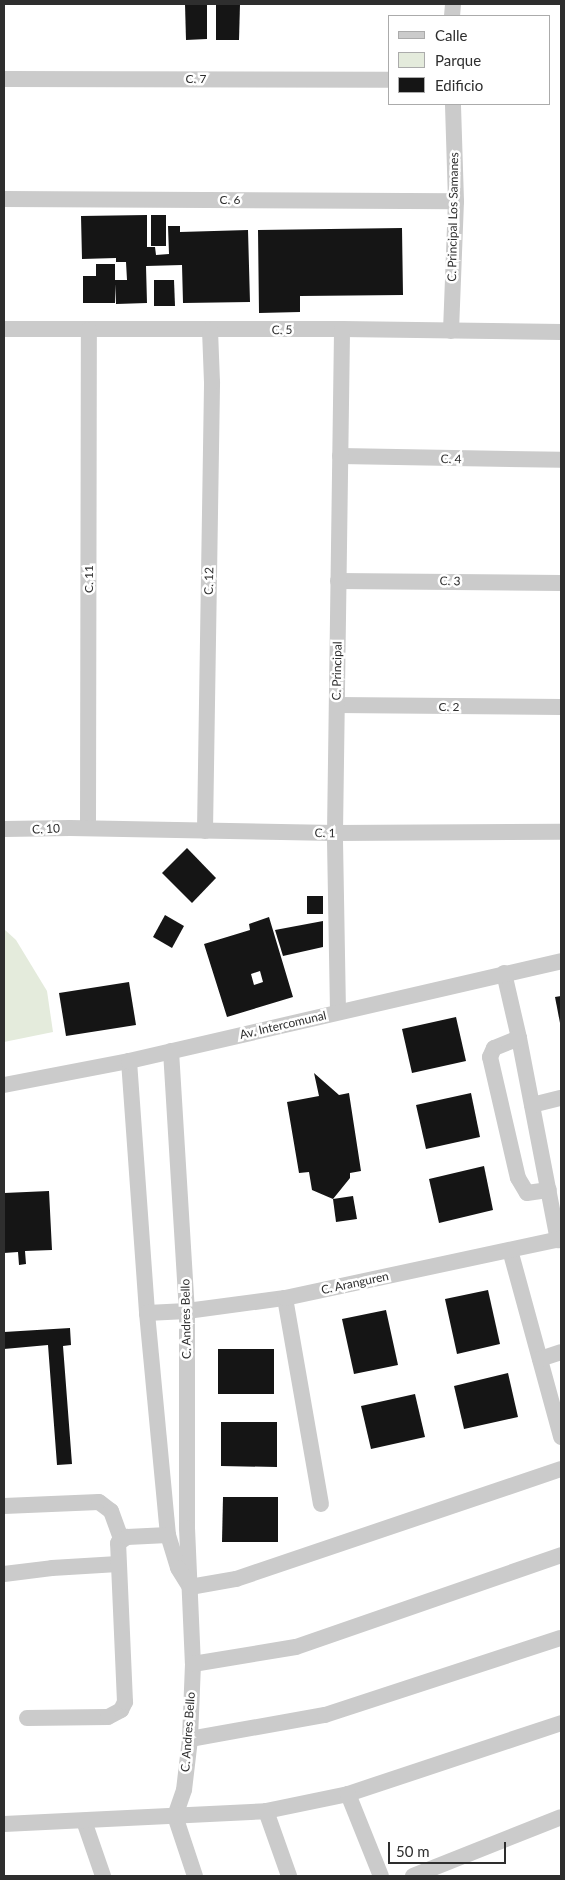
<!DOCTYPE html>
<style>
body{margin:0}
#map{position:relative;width:565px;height:1880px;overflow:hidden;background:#fff;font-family:Lato,sans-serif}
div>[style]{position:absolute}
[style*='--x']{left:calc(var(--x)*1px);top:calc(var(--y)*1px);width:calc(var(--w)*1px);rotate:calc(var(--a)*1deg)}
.green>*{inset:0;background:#e4ebdc}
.building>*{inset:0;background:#151515}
.minor>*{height:16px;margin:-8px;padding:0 8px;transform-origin:8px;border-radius:8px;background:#cbcbcb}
span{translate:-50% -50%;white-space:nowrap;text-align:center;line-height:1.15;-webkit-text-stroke:5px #fff;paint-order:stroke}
.street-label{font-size:12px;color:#2e2e2e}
.frame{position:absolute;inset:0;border:5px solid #2e2e2e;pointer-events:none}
.legend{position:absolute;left:388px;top:15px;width:162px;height:90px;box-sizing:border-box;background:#fff;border:1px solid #ababab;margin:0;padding:6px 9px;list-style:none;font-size:15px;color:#2e2e2e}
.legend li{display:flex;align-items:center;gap:10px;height:25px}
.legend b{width:25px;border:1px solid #ababab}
.scale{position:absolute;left:388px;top:1842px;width:118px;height:22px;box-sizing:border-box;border:2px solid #2e2e2e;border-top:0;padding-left:6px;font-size:15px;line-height:18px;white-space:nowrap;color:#2e2e2e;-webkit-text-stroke:4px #fff;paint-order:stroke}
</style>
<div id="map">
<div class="green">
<div style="clip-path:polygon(4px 929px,16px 940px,47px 991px,53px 1032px,4px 1042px)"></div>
</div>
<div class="building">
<div style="clip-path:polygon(185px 4px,207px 4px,207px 39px,186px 40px)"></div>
<div style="clip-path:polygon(216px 4px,240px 4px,239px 40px,216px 40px)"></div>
<div style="clip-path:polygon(147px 215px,147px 247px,155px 247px,156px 255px,169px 254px,168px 226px,180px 226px,180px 232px,248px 230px,250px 302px,183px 303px,182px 265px,146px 266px,147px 303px,116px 304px,116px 284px,115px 303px,83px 303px,83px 276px,96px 276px,96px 264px,115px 264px,115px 280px,127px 280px,126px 262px,116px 262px,116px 258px,82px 259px,81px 216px)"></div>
<div style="clip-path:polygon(151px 215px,166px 215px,166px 246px,151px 246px)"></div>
<div style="clip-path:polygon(402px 228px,403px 295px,300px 296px,300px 312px,259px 313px,258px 230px)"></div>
<div style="clip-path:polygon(154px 280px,174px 280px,175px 306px,154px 306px)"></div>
<div style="clip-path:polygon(187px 848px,216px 878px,192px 903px,162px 873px)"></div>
<div style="clip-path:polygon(307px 896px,323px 896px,323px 914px,307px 914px)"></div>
<div style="clip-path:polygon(165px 915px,184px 926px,172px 948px,153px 937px)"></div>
<div style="clip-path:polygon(evenodd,269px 917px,293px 997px,227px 1017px,204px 944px,250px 930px,249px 924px,269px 917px,260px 971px,263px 982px,254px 985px,251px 974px,260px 971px)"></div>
<div style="clip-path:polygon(323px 921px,323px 947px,283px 956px,275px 930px)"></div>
<div style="clip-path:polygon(129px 982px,136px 1025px,66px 1036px,59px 993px)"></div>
<div style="clip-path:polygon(561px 996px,561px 1023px,560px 1023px,555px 997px)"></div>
<div style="clip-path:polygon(456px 1017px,466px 1061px,412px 1073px,402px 1029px)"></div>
<div style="clip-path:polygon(314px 1073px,339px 1095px,349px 1093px,361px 1171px,350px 1173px,350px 1178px,333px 1199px,312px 1190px,309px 1172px,299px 1173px,287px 1102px,319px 1096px)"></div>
<div style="clip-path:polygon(471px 1093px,480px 1137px,426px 1149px,416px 1105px)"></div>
<div style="clip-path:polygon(484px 1166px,493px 1210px,439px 1223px,429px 1179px)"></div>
<div style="clip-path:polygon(49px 1191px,52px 1250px,25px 1251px,26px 1264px,19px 1265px,18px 1252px,4px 1253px,4px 1193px)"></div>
<div style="clip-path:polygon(353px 1196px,357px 1219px,336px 1222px,333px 1199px)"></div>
<div style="clip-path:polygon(488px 1290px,500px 1344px,457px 1354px,445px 1299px)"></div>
<div style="clip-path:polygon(386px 1310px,398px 1365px,354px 1374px,342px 1319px)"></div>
<div style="clip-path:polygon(70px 1328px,71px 1345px,63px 1346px,72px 1464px,57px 1465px,48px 1345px,4px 1349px,4px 1332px)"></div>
<div style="clip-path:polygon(218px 1349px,274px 1349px,274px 1394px,218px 1394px)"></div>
<div style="clip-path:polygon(508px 1373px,518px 1417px,464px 1429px,454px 1386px)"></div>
<div style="clip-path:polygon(415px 1394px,425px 1437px,371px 1449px,361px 1406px)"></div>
<div style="clip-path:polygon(221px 1422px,277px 1422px,277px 1467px,221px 1466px)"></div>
<div style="clip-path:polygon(223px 1497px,278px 1497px,278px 1542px,222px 1542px)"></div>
</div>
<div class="minor">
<div style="--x:452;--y:16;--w:12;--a:-85"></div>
<div style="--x:4;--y:79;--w:385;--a:0.1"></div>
<div style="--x:4;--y:199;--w:452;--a:0.3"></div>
<div style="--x:4;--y:329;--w:338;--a:0"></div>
<div style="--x:342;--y:329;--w:219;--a:0.8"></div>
<div style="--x:451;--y:331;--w:130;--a:-87.8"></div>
<div style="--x:456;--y:201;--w:97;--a:-91.8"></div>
<div style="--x:340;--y:456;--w:221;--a:1"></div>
<div style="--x:338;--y:581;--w:223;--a:0.5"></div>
<div style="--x:337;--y:705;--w:224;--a:0.5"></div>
<div style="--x:88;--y:828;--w:498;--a:-89.9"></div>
<div style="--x:4;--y:829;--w:66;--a:-0.9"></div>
<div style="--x:70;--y:828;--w:265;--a:1.1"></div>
<div style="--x:335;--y:833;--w:226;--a:-0.3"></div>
<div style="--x:205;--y:831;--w:449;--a:-89.1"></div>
<div style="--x:212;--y:382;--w:52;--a:-92.2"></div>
<div style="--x:504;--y:973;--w:67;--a:77"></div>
<div style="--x:519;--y:1038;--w:206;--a:79.1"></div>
<div style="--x:338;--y:1012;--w:179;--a:-91"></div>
<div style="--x:335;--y:833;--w:504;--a:-89.2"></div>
<div style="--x:519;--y:1038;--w:27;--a:158"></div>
<div style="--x:494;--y:1048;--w:10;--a:114"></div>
<div style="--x:490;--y:1057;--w:124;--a:77"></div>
<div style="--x:518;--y:1178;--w:17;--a:59"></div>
<div style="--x:527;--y:1193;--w:22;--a:-8"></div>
<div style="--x:171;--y:1051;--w:260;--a:86.5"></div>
<div style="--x:187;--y:1311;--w:217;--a:90"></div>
<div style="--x:187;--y:1528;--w:136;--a:87.5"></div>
<div style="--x:193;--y:1664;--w:75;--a:92.3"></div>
<div style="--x:190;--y:1739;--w:51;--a:96.7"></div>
<div style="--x:184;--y:1790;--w:28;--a:109"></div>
<div style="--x:175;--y:1816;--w:63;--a:71.6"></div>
<div style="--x:129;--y:1061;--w:253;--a:85.9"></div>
<div style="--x:147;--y:1313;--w:223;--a:84.6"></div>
<div style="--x:168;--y:1535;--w:34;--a:73"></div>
<div style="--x:178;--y:1568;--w:22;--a:58"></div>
<div style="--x:190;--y:1587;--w:47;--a:-9.9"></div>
<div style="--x:236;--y:1579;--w:343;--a:-18.7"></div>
<div style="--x:4;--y:1085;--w:127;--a:-10.9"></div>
<div style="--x:129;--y:1061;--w:443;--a:-13"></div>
<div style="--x:532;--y:1105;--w:30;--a:-14"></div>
<div style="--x:510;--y:1250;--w:194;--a:74.7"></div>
<div style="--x:285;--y:1298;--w:209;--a:80.1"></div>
<div style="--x:147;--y:1313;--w:40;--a:-2.9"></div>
<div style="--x:187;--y:1311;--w:99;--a:-7.6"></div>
<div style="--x:285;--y:1298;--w:282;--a:-12.1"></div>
<div style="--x:540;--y:1359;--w:22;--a:-18"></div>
<div style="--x:4;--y:1506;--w:95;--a:-2.4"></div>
<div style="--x:99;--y:1502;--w:15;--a:37"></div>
<div style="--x:111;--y:1511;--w:30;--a:70"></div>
<div style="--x:4;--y:1574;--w:48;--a:-7.1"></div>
<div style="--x:52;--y:1568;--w:66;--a:-3.5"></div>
<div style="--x:193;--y:1664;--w:104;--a:-9.4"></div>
<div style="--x:296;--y:1647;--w:281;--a:-19.1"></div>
<div style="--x:27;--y:1718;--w:81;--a:-0.7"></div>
<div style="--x:108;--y:1717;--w:15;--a:-28"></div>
<div style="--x:121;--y:1710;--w:9;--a:-63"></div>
<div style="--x:125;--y:1702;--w:159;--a:-92.5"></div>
<div style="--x:118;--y:1543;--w:11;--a:-34"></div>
<div style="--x:127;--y:1537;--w:41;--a:-2.8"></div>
<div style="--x:190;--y:1739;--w:137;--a:-10.1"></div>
<div style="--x:325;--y:1715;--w:248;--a:-18.1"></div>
<div style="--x:348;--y:1794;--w:225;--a:-18.4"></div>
<div style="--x:266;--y:1811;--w:69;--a:70.5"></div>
<div style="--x:84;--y:1821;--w:58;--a:70.9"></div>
<div style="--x:4;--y:1824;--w:262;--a:-2.8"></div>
<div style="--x:266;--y:1811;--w:84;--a:-11.7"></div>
<div style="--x:348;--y:1794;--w:88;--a:68.1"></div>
<div style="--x:413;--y:1876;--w:159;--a:-21.7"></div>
</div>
<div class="street-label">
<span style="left:196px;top:79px">C. 7</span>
<span style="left:230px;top:200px">C. 6</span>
<span style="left:453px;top:217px;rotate:-89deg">C. Principal Los Samanes</span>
<span style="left:282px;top:330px;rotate:-1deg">C. 5</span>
<span style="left:451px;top:459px;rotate:1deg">C. 4</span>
<span style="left:89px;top:579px;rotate:-90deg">C. 11</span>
<span style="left:209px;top:581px;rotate:-89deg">C. 12</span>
<span style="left:450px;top:581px;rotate:1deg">C. 3</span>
<span style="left:337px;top:671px;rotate:-89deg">C. Principal</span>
<span style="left:449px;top:707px">C. 2</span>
<span style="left:46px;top:829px;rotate:-3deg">C. 10</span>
<span style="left:325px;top:833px;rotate:1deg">C. 1</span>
<span style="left:283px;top:1025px;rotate:-13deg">Av. Intercomunal</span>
<span style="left:355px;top:1283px;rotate:-12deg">C. Aranguren</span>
<span style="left:186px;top:1319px;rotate:-91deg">C. Andres Bello</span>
<span style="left:188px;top:1732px;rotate:-86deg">C. Andres Bello</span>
</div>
<div class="frame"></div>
<ul class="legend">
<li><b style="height:6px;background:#cbcbcb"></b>Calle</li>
<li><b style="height:14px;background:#e4ebdc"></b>Parque</li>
<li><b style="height:14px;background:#151515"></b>Edificio</li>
</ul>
<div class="scale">50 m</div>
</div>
